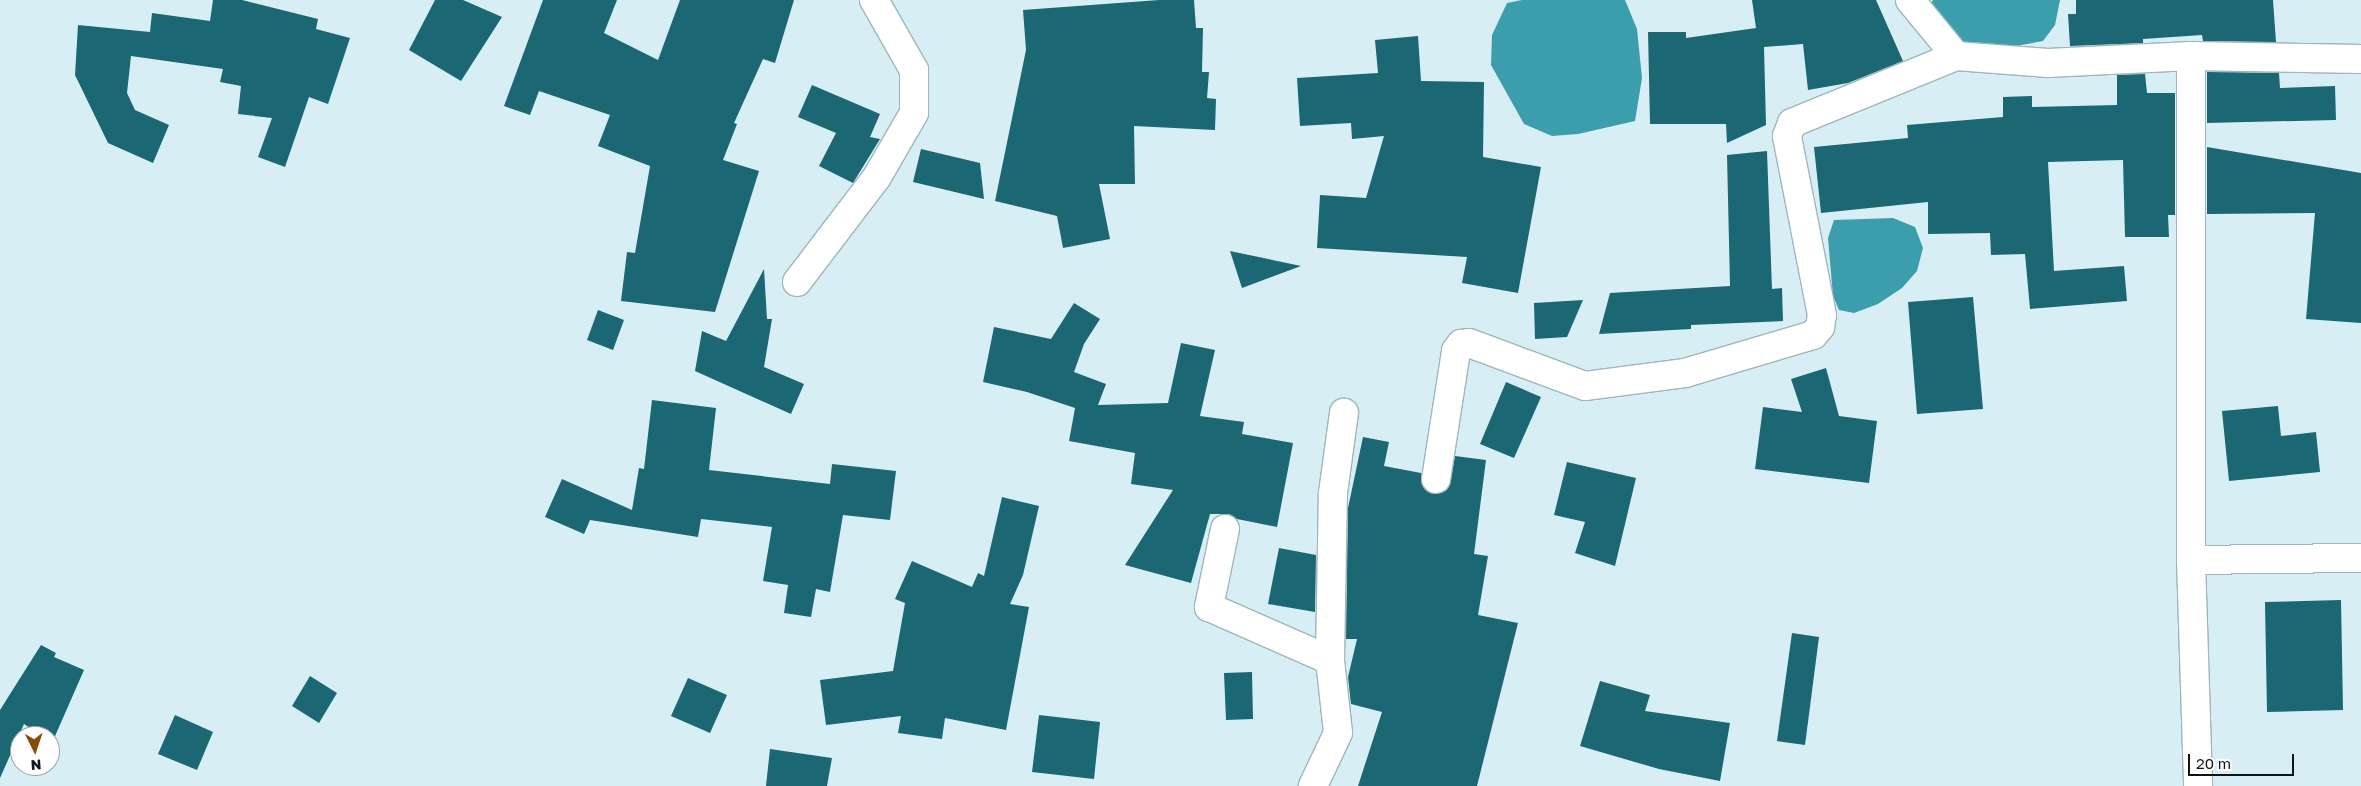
<!DOCTYPE html>
<style>
body{margin:0}
#map{position:relative;width:2361px;height:786px;overflow:hidden;background:#d7eff4;font-family:"Golos Text",sans-serif}
div>[style]{position:absolute}
[style*='--x']{left:calc(var(--x)*1px);top:calc(var(--y)*1px);width:calc(var(--w)*1px);rotate:calc(var(--a)*1deg)}
.water>*{inset:0;background:#3c9dad}
.building>*{inset:0;background:#1b6773}
.roads{filter:drop-shadow(1px 0 #9eb6ba) drop-shadow(-1px 0 #9eb6ba) drop-shadow(0 1px #9eb6ba) drop-shadow(0 -1px #9eb6ba)}
.minor>*{height:28px;margin:-14px;padding:0 14px;transform-origin:14px;border-radius:14px;background:#fff}
span{translate:-50% -50%;white-space:nowrap;text-align:center;line-height:1.15;-webkit-text-stroke:5px #fff;paint-order:stroke}
.north{position:absolute;left:10px;top:726px;width:50px;height:50px;box-sizing:border-box;background:#fff;border:1px solid #9ea2a2;border-radius:50%;rotate:176deg;font-size:14px;font-weight:700;line-height:20px;text-align:center;color:#0d1617}
.north::after{content:'';display:block;margin:auto;width:18px;height:22px;background:#874c07;clip-path:polygon(50% 0,100% 100%,50% 72%,0 100%)}
.scale{position:absolute;left:2188px;top:754px;width:106px;height:22px;box-sizing:border-box;border:2px solid #0d1617;border-top:0;padding-left:6px;font-size:15px;line-height:18px;white-space:nowrap;color:#0d1617;-webkit-text-stroke:4px #fff;paint-order:stroke}
</style>
<div id="map">
<div class="water">
<div style="clip-path:polygon(1522px 0,1625px 0,1637px 29px,1642px 78px,1635px 121px,1578px 134px,1552px 136px,1524px 124px,1491px 65px,1492px 35px,1507px 3px)"></div>
<div style="clip-path:polygon(1933px 0,2060px 0,2055px 25px,2043px 41px,1994px 50px,1966px 46px,1927px 9px)"></div>
<div style="clip-path:polygon(1893px 218px,1915px 227px,1923px 248px,1917px 271px,1902px 288px,1878px 304px,1854px 313px,1839px 310px,1833px 296px,1828px 238px,1834px 220px)"></div>
</div>
<div class="building">
<div style="clip-path:polygon(213px 0,242px 0,318px 19px,316px 29px,350px 38px,328px 104px,309px 97px,285px 167px,258px 157px,272px 118px,238px 114px,241px 86px,220px 82px,223px 69px,131px 56px,127px 93px,135px 110px,169px 125px,153px 163px,108px 143px,75px 75px,78px 25px,150px 32px,152px 13px,210px 21px)"></div>
<div style="clip-path:polygon(435px 0,463px 0,502px 17px,461px 81px,409px 50px)"></div>
<div style="clip-path:polygon(543px 0,617px 0,604px 33px,658px 60px,680px 0,794px 0,775px 63px,763px 59px,734px 123px,737px 124px,723px 160px,759px 171px,715px 312px,621px 301px,627px 252px,635px 253px,650px 166px,598px 146px,610px 115px,539px 91px,530px 115px,504px 106px)"></div>
<div style="clip-path:polygon(1159px 0,1194px 0,1196px 28px,1203px 28px,1202px 72px,1209px 72px,1207px 98px,1216px 99px,1215px 130px,1134px 126px,1135px 184px,1099px 184px,1110px 239px,1063px 248px,1057px 216px,995px 201px,1026px 50px,1023px 10px)"></div>
<div style="clip-path:polygon(1752px 0,1876px 0,1903px 61px,1848px 83px,1808px 90px,1803px 44px,1764px 47px,1766px 125px,1727px 143px,1726px 124px,1650px 124px,1648px 32px,1686px 32px,1686px 38px,1756px 28px)"></div>
<div style="clip-path:polygon(2076px 0,2273px 0,2276px 42px,2203px 41px,2202px 35px,2143px 39px,2143px 43px,2070px 46px,2068px 14px,2076px 14px)"></div>
<div style="clip-path:polygon(1418px 36px,1421px 81px,1484px 82px,1483px 157px,1541px 167px,1518px 293px,1462px 283px,1467px 257px,1317px 248px,1320px 195px,1366px 198px,1384px 136px,1352px 139px,1351px 123px,1300px 126px,1297px 78px,1378px 73px,1375px 40px)"></div>
<div style="clip-path:polygon(2207px 72px,2279px 73px,2280px 88px,2335px 86px,2336px 120px,2207px 123px)"></div>
<div style="clip-path:polygon(2145px 74px,2147px 93px,2175px 93px,2175px 215px,2168px 215px,2169px 237px,2125px 237px,2123px 160px,2048px 162px,2054px 271px,2124px 266px,2127px 301px,2030px 309px,2025px 254px,1991px 255px,1990px 233px,1928px 234px,1928px 202px,1821px 213px,1814px 147px,1908px 138px,1907px 125px,2003px 117px,2003px 97px,2032px 96px,2032px 107px,2117px 105px,2117px 75px)"></div>
<div style="clip-path:polygon(812px 85px,880px 114px,870px 137px,880px 139px,853px 183px,819px 166px,836px 133px,798px 117px)"></div>
<div style="clip-path:polygon(2207px 147px,2361px 173px,2361px 323px,2306px 319px,2315px 213px,2207px 214px)"></div>
<div style="clip-path:polygon(921px 149px,980px 163px,984px 199px,913px 182px)"></div>
<div style="clip-path:polygon(1767px 151px,1772px 289px,1782px 288px,1783px 321px,1691px 325px,1691px 329px,1599px 334px,1610px 293px,1730px 286px,1727px 155px)"></div>
<div style="clip-path:polygon(1230px 251px,1301px 266px,1242px 288px)"></div>
<div style="clip-path:polygon(764px 269px,767px 319px,772px 319px,764px 367px,804px 384px,791px 414px,695px 371px,702px 331px,726px 341px)"></div>
<div style="clip-path:polygon(1973px 297px,1983px 409px,1917px 414px,1908px 302px)"></div>
<div style="clip-path:polygon(1583px 300px,1567px 337px,1535px 339px,1534px 303px)"></div>
<div style="clip-path:polygon(1074px 303px,1100px 319px,1084px 344px,1074px 372px,1106px 384px,1098px 405px,1168px 403px,1181px 343px,1215px 350px,1200px 416px,1244px 422px,1242px 434px,1293px 443px,1277px 527px,1237px 519px,1229px 514px,1210px 514px,1191px 583px,1125px 565px,1173px 490px,1131px 484px,1135px 453px,1069px 441px,1075px 408px,1027px 392px,983px 382px,994px 327px,1051px 339px)"></div>
<div style="clip-path:polygon(598px 310px,624px 320px,613px 350px,587px 340px)"></div>
<div style="clip-path:polygon(1826px 368px,1839px 416px,1877px 421px,1869px 483px,1755px 469px,1763px 407px,1802px 412px,1791px 379px)"></div>
<div style="clip-path:polygon(1506px 382px,1541px 397px,1514px 458px,1480px 444px)"></div>
<div style="clip-path:polygon(652px 400px,716px 408px,709px 470px,830px 484px,832px 464px,896px 471px,890px 520px,843px 515px,830px 592px,816px 589px,811px 617px,784px 613px,788px 585px,763px 581px,772px 527px,701px 519px,698px 537px,590px 520px,584px 534px,545px 517px,562px 479px,632px 510px,639px 468px,644px 469px)"></div>
<div style="clip-path:polygon(2278px 406px,2281px 436px,2316px 432px,2320px 472px,2229px 481px,2222px 411px)"></div>
<div style="clip-path:polygon(1363px 437px,1389px 442px,1384px 466px,1421px 473px,1422px 485px,1433px 494px,1448px 488px,1455px 456px,1486px 460px,1474px 554px,1488px 556px,1478px 615px,1518px 623px,1477px 786px,1358px 786px,1382px 712px,1351px 704px,1348px 677px,1357px 639px,1346px 639px,1348px 508px)"></div>
<div style="clip-path:polygon(1567px 462px,1636px 478px,1615px 566px,1575px 553px,1585px 522px,1554px 515px)"></div>
<div style="clip-path:polygon(1002px 497px,1039px 506px,1023px 575px,1010px 604px,1029px 607px,1006px 730px,945px 718px,942px 739px,898px 733px,901px 716px,826px 725px,820px 680px,893px 671px,905px 603px,895px 599px,912px 561px,972px 587px,978px 573px,984px 576px)"></div>
<div style="clip-path:polygon(1279px 548px,1316px 555px,1315px 612px,1268px 604px)"></div>
<div style="clip-path:polygon(2341px 600px,2343px 710px,2267px 712px,2265px 602px)"></div>
<div style="clip-path:polygon(1792px 633px,1819px 637px,1805px 745px,1777px 741px)"></div>
<div style="clip-path:polygon(41px 645px,56px 653px,54px 657px,84px 670px,52px 743px,50px 736px,42px 736px,24px 724px,0 778px,0 710px)"></div>
<div style="clip-path:polygon(1252px 672px,1253px 719px,1226px 720px,1224px 673px)"></div>
<div style="clip-path:polygon(310px 676px,337px 693px,319px 723px,292px 706px)"></div>
<div style="clip-path:polygon(688px 678px,727px 695px,710px 733px,671px 716px)"></div>
<div style="clip-path:polygon(1600px 681px,1650px 695px,1645px 711px,1730px 723px,1720px 781px,1659px 769px,1580px 746px)"></div>
<div style="clip-path:polygon(175px 715px,213px 732px,197px 770px,158px 754px)"></div>
<div style="clip-path:polygon(1039px 715px,1100px 722px,1094px 779px,1032px 772px)"></div>
<div style="clip-path:polygon(770px 749px,832px 758px,827px 786px,766px 786px)"></div>
</div>
<div class="roads">
<div class="minor">
<div style="--x:1910;--y:0;--w:72;--a:50.6"></div>
<div style="--x:1956;--y:56;--w:92;--a:4.4"></div>
<div style="--x:2048;--y:63;--w:143;--a:-2.8"></div>
<div style="--x:2191;--y:56;--w:170;--a:1"></div>
<div style="--x:2191;--y:56;--w:504;--a:90"></div>
<div style="--x:2191;--y:560;--w:226;--a:88.2"></div>
<div style="--x:797;--y:282;--w:132;--a:-52.7"></div>
<div style="--x:877;--y:177;--w:74;--a:-60"></div>
<div style="--x:914;--y:113;--w:43;--a:-90"></div>
<div style="--x:914;--y:70;--w:81;--a:-119.7"></div>
<div style="--x:1436;--y:479;--w:130;--a:-81.1"></div>
<div style="--x:1456;--y:351;--w:9;--a:-54"></div>
<div style="--x:1461;--y:344;--w:8;--a:-7"></div>
<div style="--x:1469;--y:343;--w:124;--a:20.3"></div>
<div style="--x:1585;--y:386;--w:101;--a:-7.4"></div>
<div style="--x:1685;--y:373;--w:134;--a:-16.5"></div>
<div style="--x:1813;--y:335;--w:11;--a:-49"></div>
<div style="--x:1820;--y:327;--w:12;--a:-81"></div>
<div style="--x:1822;--y:315;--w:182;--a:-101.1"></div>
<div style="--x:1787;--y:136;--w:14;--a:-69"></div>
<div style="--x:1792;--y:123;--w:177;--a:-22.2"></div>
<div style="--x:1225;--y:529;--w:80;--a:101.6"></div>
<div style="--x:1209;--y:607;--w:132;--a:23.7"></div>
<div style="--x:1330;--y:660;--w:73;--a:83.7"></div>
<div style="--x:1338;--y:733;--w:59;--a:115.3"></div>
<div style="--x:2191;--y:560;--w:170;--a:-0.7"></div>
<div style="--x:1330;--y:660;--w:167;--a:-89"></div>
<div style="--x:1333;--y:493;--w:81;--a:-82.2"></div>
</div>
</div>
<div class="north">N</div>
<div class="scale">20 m</div>
</div>
